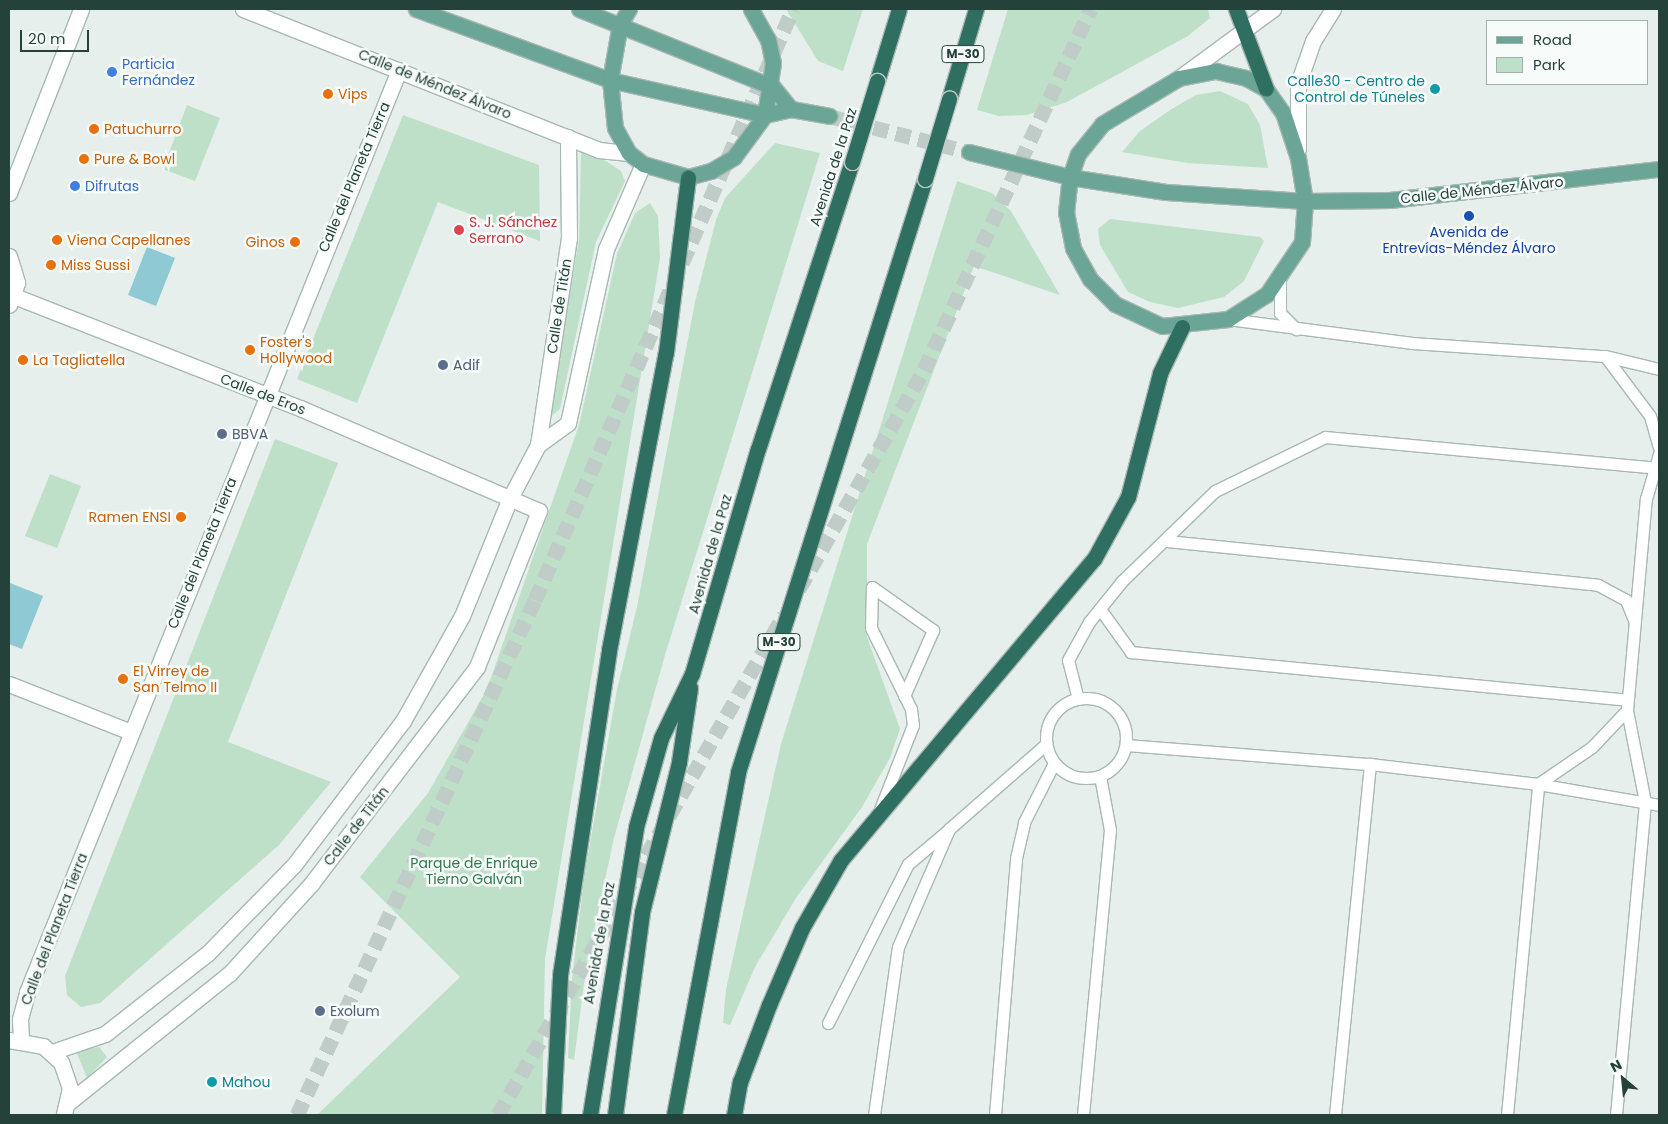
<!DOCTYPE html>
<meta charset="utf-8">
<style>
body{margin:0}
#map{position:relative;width:1668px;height:1124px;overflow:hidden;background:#e6efeb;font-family:Poppins,sans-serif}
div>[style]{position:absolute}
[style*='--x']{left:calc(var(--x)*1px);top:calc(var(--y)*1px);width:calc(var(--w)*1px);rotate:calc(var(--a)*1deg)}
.green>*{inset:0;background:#bfe0c8}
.water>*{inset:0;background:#8ec9d4}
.primary-tunnel>*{height:15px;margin-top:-7.5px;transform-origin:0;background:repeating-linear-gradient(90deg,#bfccc8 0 15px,transparent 0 23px)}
.highway-tunnel>*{height:15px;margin-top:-7.5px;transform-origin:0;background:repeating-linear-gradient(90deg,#bfccc8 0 15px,transparent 0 23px)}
.roads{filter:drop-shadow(1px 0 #a8b8b2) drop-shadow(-1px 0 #a8b8b2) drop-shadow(0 1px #a8b8b2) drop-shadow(0 -1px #a8b8b2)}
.lane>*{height:11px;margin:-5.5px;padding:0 5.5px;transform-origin:5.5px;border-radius:5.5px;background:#fff}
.lane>.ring{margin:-5.5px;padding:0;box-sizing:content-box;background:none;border:11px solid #fff;border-radius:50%}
.street>*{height:15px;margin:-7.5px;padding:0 7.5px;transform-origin:7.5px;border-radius:7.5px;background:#fff}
.secondary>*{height:15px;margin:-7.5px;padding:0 7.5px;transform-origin:7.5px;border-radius:7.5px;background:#fff}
.primary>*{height:15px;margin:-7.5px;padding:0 7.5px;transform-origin:7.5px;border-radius:7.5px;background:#6aa596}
.highway>*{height:15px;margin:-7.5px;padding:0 7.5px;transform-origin:7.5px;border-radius:7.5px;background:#2f6f62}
.bridges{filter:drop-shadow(1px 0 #c2cac8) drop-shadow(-1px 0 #c2cac8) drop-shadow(0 1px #c2cac8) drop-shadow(0 -1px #c2cac8)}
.highway-bridge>*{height:15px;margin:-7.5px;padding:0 7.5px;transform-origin:7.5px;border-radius:7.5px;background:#2f6f62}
.dots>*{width:14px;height:14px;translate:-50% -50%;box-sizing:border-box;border:2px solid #f7fbf9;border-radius:50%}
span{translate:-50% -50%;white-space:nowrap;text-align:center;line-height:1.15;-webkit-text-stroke:5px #f7fbf9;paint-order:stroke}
.shield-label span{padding:1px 4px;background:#f7fbf9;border:1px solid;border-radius:4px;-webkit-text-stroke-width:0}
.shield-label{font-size:12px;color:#24423a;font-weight:700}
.shop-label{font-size:14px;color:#366cbe}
.left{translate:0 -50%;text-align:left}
.culture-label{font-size:14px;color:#0d838f}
.right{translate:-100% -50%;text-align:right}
.street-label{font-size:14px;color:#24423a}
.food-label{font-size:14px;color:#c56008}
.health-label{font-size:14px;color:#be3a42}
.transit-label{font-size:14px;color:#164399}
.service-label{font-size:14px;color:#4e5e75}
.park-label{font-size:14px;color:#2d7a4b}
.frame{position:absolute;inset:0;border:10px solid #24423a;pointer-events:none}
.legend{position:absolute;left:1486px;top:20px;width:162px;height:65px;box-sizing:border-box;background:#f7fbf9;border:1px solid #a3b1ad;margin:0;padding:6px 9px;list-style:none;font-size:15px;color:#24423a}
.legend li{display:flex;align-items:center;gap:10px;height:25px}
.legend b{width:25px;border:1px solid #a3b1ad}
.north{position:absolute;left:1598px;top:1054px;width:50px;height:50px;-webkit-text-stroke:4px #f7fbf9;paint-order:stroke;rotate:332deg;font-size:14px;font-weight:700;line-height:20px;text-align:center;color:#24423a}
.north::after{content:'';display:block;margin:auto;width:18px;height:22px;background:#24423a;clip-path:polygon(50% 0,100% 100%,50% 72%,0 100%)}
.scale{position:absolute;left:20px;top:30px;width:69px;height:22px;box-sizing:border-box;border:2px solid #24423a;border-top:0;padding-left:6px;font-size:15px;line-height:18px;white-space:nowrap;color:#24423a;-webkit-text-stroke:4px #f7fbf9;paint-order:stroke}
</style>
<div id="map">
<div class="green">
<div style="clip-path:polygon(786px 9px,863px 9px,843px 71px,818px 61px)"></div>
<div style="clip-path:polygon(1008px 9px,1208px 9px,1210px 18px,1188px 36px,1067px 102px,1027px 115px,999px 116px,977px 110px)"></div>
<div style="clip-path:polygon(1220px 91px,1248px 104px,1260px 125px,1268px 168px,1188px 163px,1122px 152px,1140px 131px,1170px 110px,1196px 95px)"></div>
<div style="clip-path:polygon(187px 105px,220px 118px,195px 181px,163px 169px)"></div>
<div style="clip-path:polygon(403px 115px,539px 165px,540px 241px,438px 202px,357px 403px,297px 379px)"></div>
<div style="clip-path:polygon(775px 143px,820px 153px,665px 655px,614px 838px,586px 968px,574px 1060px,568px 1058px,572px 978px,584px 878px,617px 689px,637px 607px,695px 302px,716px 220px,725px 198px)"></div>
<div style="clip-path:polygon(581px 153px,606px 161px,621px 171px,625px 181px,596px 242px,560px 409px,549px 418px,579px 239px)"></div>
<div style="clip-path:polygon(957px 181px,992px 193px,1011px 211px,1060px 295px,974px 266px,867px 544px,867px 637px,900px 729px,890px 758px,862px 807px,796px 898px,755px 967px,730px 1025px,723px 1023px,726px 989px,781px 744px)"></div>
<div style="clip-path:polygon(650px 203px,658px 216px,660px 258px,545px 959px,542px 1115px,317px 1115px,460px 977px,360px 877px,428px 793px,487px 689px,579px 425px,617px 254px,635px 213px)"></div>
<div style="clip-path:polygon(1110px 219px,1260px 237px,1264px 241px,1244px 281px,1224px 297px,1178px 308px,1150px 302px,1128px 292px,1100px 245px,1098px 229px)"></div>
<div style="clip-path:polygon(275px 439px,338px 463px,228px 742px,331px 782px,279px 845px,100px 1003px,81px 1007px,67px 995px,65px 976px)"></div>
<div style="clip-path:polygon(50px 474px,81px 486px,57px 548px,25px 536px)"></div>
<div style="clip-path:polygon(99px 1047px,107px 1057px,87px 1078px,76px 1051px)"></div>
</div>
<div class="water">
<div style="clip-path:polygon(147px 247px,175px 258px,156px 306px,128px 295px)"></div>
<div style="clip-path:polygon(10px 583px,43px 596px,22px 649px,9px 644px)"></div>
</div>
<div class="primary-tunnel">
<div style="--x:829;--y:116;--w:145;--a:14.4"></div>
</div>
<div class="highway-tunnel">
<div style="--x:799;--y:589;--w:252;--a:-60.3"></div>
<div style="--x:924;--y:370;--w:398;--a:-65.2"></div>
<div style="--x:297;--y:1115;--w:567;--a:-65.2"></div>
<div style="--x:535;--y:600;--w:645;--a:-66.42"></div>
<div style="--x:498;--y:1115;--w:576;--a:-60.23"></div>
</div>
<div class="roads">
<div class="lane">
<div style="--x:1280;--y:278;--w:35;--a:90"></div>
<div style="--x:1280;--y:313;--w:23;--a:45"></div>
<div style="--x:1228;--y:319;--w:186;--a:7.4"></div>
<div style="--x:1412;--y:343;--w:193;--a:3.9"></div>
<div style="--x:1659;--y:369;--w:56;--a:-166.5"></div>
<div style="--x:1605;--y:356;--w:75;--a:53.1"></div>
<div style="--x:1650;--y:416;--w:32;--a:74"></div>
<div style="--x:1167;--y:541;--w:433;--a:5.8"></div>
<div style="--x:1598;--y:585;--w:32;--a:28"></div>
<div style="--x:1626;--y:600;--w:22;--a:68"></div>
<div style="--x:872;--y:587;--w:41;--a:91.4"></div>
<div style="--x:871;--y:628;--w:90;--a:63.7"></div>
<div style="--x:911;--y:709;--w:16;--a:83"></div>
<div style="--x:913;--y:725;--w:90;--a:111.4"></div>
<div style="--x:872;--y:587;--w:75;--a:35.2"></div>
<div style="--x:933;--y:630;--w:72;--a:113.7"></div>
<div style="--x:1100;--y:609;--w:53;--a:54.2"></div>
<div style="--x:1131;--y:652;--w:498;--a:5.5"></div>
<div class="ring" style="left:1046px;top:698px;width:69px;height:69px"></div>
<div style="--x:1078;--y:699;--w:40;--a:-104.4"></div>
<div style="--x:1068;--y:660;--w:43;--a:-61.1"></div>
<div style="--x:1089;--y:622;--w:53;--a:-51.2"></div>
<div style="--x:1122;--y:581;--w:129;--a:-44.1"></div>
<div style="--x:1215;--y:491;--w:123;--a:-26.1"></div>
<div style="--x:1325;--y:437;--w:335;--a:5.3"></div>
<div style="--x:1126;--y:745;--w:245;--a:4.5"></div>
<div style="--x:1370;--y:764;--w:169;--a:6.8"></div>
<div style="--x:1538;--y:784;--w:123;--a:9.8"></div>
<div style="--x:828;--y:1023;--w:178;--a:-63.3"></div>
<div style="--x:908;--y:864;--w:50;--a:-40.1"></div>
<div style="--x:874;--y:1115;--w:170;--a:-81.9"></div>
<div style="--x:898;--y:947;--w:129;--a:-66.6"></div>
<div style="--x:949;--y:829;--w:129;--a:-41.2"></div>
<div style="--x:995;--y:1115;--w:258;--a:-85.3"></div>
<div style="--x:1016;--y:858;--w:37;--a:-77"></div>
<div style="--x:1024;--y:822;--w:66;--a:-63"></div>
<div style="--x:1083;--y:1115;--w:286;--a:-84.6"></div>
<div style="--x:1110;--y:830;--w:55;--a:-100.5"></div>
<div style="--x:1335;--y:1115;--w:353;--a:-84.3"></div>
<div style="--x:1507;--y:1115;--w:332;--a:-84.6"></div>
<div style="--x:1538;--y:784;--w:65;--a:-34.4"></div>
<div style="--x:1592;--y:747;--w:51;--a:-46.6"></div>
<div style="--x:1627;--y:710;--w:212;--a:-84.9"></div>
<div style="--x:1646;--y:499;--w:47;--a:-73.9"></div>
<div style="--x:1616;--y:1115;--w:314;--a:-84.7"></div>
<div style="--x:1645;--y:802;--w:94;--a:-101.1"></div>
</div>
<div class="street">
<div style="--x:243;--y:9;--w:383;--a:21.6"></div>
<div style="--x:599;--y:150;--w:30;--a:6"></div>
<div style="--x:9;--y:193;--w:198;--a:-68.6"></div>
<div style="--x:9;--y:256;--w:28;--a:73"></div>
<div style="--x:17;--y:283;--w:23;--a:110"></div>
<div style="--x:14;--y:296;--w:307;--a:21.4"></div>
<div style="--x:300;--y:408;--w:260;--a:23.3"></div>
<div style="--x:539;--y:511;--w:168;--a:111.7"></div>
<div style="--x:477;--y:667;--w:272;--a:127.4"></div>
<div style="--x:312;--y:883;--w:122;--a:132.3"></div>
<div style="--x:230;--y:973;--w:206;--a:141.3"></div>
<div style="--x:538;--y:445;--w:37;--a:-36"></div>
<div style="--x:568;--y:423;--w:178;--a:-77.7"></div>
<div style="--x:606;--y:249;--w:93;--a:-66.5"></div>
<div style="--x:9;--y:684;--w:131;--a:21.5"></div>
<div style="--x:21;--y:1039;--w:20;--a:-93"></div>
<div style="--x:20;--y:1019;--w:28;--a:-75"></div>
<div style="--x:27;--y:992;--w:994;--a:-68.03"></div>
<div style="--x:9;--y:1040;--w:35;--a:10"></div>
<div style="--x:43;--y:1046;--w:24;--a:42"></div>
<div style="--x:61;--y:1062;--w:28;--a:71"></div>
<div style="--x:70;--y:1088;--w:28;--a:103"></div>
<div style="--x:52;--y:1052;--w:56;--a:-18.8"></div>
<div style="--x:105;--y:1034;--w:131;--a:-38.2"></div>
<div style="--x:208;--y:953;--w:123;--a:-45.7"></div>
<div style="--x:294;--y:865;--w:181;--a:-52.9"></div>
<div style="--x:403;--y:721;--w:120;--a:-60.7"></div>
<div style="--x:462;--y:616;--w:127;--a:-67.9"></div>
<div style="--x:510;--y:498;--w:60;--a:-62.2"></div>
<div style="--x:538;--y:445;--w:209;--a:-81.5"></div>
<div style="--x:569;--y:238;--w:101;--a:-90.6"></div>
</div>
<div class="secondary">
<div style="--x:1179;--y:78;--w:117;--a:-36.3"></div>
<div style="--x:1298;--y:149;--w:65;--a:-90"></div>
<div style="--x:1298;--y:84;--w:46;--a:-70.8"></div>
<div style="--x:1313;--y:41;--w:38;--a:-58"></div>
</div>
<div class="primary">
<div style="--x:416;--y:9;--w:207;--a:20.1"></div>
<div style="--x:610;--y:80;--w:159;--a:12.7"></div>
<div style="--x:765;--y:115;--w:27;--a:-13"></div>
<div style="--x:791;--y:109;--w:39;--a:10"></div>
<div style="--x:579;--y:9;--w:209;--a:21.9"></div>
<div style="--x:773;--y:87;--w:28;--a:51"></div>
<div style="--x:629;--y:9;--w:17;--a:121"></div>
<div style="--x:620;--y:24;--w:57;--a:100.1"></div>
<div style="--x:610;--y:80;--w:48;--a:84.1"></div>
<div style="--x:615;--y:128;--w:29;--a:61"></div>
<div style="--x:629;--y:153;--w:18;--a:38"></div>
<div style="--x:643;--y:164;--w:47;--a:16.1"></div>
<div style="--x:688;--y:177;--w:24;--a:-15"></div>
<div style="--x:711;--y:171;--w:27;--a:-31"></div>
<div style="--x:734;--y:157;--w:52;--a:-53.6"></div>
<div style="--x:765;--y:115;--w:53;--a:-81.3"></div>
<div style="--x:773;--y:63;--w:24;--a:-102"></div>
<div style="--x:768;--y:40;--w:35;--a:-119"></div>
<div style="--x:1216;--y:71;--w:31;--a:13"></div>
<div style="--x:1246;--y:78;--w:23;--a:29"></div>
<div style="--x:1266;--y:89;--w:29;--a:55"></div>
<div style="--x:1283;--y:113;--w:47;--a:71.6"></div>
<div style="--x:1298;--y:158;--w:44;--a:80.8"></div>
<div style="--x:1305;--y:201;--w:41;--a:94.2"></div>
<div style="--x:1302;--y:242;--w:63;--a:123.9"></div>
<div style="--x:1267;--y:294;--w:46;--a:147.3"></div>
<div style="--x:1228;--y:319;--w:66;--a:173.9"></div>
<div style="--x:1162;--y:326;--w:52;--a:-154.9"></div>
<div style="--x:1115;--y:304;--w:35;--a:-135"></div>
<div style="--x:1090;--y:279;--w:35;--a:-119"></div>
<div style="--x:1073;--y:248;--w:36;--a:-101"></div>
<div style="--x:1066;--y:213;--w:36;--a:-84"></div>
<div style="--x:1070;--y:177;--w:24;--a:-71"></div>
<div style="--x:1078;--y:154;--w:38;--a:-51"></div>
<div style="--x:1102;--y:124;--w:90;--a:-30.9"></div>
<div style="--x:1179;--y:78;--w:38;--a:-11"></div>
<div style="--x:969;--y:152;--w:104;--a:13.9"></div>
<div style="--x:1070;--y:177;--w:97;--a:8.9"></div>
<div style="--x:1166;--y:192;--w:139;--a:3.7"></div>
<div style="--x:1305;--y:201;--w:85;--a:-0.7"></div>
<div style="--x:1390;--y:200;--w:271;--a:-6.6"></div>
</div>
<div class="highway">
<div style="--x:1236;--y:9;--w:85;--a:69.4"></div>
<div style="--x:877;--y:81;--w:75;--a:-73"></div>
<div style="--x:949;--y:99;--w:94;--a:-73.3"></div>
<div style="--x:553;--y:1115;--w:140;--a:-87.1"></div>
<div style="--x:560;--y:975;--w:329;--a:-81.4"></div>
<div style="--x:609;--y:650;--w:303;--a:-79.2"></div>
<div style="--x:666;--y:352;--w:176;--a:-82.8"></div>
<div style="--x:590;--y:1115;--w:292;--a:-80.9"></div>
<div style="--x:636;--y:827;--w:92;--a:-74.3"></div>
<div style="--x:661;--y:738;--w:71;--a:-64.2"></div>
<div style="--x:692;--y:674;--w:234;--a:-73.7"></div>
<div style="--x:758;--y:449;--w:302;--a:-71.9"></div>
<div style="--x:615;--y:1115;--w:205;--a:-82.4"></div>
<div style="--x:642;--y:912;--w:154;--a:-76.1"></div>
<div style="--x:679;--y:762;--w:75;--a:-81.5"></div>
<div style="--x:674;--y:1115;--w:349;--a:-79.4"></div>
<div style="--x:738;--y:772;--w:622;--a:-72.5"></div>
<div style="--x:734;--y:1115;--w:34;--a:-80"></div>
<div style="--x:740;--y:1082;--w:82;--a:-69.4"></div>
<div style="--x:769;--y:1005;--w:84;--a:-66.8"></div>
<div style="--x:802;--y:928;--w:78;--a:-60.2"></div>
<div style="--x:841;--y:860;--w:393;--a:-50"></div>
<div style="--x:1094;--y:559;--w:71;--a:-61.3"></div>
<div style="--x:1128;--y:497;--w:128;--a:-75.5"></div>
<div style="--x:1160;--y:373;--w:51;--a:-64.4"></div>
</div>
</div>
<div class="bridges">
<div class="highway-bridge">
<div style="--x:852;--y:162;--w:85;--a:-72.8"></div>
<div style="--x:925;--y:179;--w:84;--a:-73.3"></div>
</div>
</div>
<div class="dots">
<div style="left:112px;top:72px;background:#3f7fe0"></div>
<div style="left:1435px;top:89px;background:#0f9aa8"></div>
<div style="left:328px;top:94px;background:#e8710a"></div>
<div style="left:94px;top:129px;background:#e8710a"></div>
<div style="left:84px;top:159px;background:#e8710a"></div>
<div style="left:75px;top:186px;background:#3f7fe0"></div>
<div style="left:1469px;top:216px;background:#1a4fb4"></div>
<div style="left:459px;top:230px;background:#e0444e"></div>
<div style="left:57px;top:240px;background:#e8710a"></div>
<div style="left:295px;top:242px;background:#e8710a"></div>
<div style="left:51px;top:265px;background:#e8710a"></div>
<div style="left:250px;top:350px;background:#e8710a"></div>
<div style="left:23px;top:360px;background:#e8710a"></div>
<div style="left:443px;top:365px;background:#5c6f8a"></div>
<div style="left:222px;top:434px;background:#5c6f8a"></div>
<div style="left:181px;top:517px;background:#e8710a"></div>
<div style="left:123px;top:679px;background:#e8710a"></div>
<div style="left:320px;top:1011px;background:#5c6f8a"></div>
<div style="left:212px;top:1082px;background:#0f9aa8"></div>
</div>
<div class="shield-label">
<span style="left:963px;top:54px">M-30</span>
<span style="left:779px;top:642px">M-30</span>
</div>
<div class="shop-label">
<span class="left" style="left:122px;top:72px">Particia<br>Fernández</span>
<span class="left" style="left:85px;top:186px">Difrutas</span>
</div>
<div class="culture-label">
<span class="right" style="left:1425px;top:89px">Calle30 - Centro de<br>Control de Túneles</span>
<span class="left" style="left:222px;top:1082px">Mahou</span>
</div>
<div class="street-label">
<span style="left:435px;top:84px;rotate:22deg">Calle de Méndez Álvaro</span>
<span style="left:833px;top:167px;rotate:-72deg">Avenida de la Paz</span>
<span style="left:354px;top:177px;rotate:-67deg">Calle del Planeta Tierra</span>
<span style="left:1482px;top:190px;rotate:-6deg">Calle de Méndez Álvaro</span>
<span style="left:559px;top:306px;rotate:-81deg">Calle de Titán</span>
<span style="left:263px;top:394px;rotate:21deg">Calle de Eros</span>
<span style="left:202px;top:553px;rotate:-68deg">Calle del Planeta Tierra</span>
<span style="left:710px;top:554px;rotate:-74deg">Avenida de la Paz</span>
<span style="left:356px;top:826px;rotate:-52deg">Calle de Titán</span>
<span style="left:54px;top:929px;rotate:-69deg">Calle del Planeta Tierra</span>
<span style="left:599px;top:943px;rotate:-80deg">Avenida de la Paz</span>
</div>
<div class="food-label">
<span class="left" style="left:338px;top:94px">Vips</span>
<span class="left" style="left:104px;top:129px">Patuchurro</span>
<span class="left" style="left:94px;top:159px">Pure &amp; Bowl</span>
<span class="left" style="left:67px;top:240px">Viena Capellanes</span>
<span class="right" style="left:285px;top:242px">Ginos</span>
<span class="left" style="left:61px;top:265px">Miss Sussi</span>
<span class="left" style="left:260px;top:350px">Foster's<br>Hollywood</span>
<span class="left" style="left:33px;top:360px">La Tagliatella</span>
<span class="right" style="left:171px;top:517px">Ramen ENSI</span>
<span class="left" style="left:133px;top:679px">El Virrey de<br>San Telmo II</span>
</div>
<div class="health-label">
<span class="left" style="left:469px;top:230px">S. J. Sánchez<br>Serrano</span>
</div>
<div class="transit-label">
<span style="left:1469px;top:240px">Avenida de<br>Entrevías-Méndez Álvaro</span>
</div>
<div class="service-label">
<span class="left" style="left:453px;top:365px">Adif</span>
<span class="left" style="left:232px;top:434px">BBVA</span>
<span class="left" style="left:330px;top:1011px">Exolum</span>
</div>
<div class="park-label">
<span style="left:474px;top:871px">Parque de Enrique<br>Tierno Galván</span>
</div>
<div class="frame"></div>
<ul class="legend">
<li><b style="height:6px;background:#6aa596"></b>Road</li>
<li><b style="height:14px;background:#bfe0c8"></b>Park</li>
</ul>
<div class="north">N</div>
<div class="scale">20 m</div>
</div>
